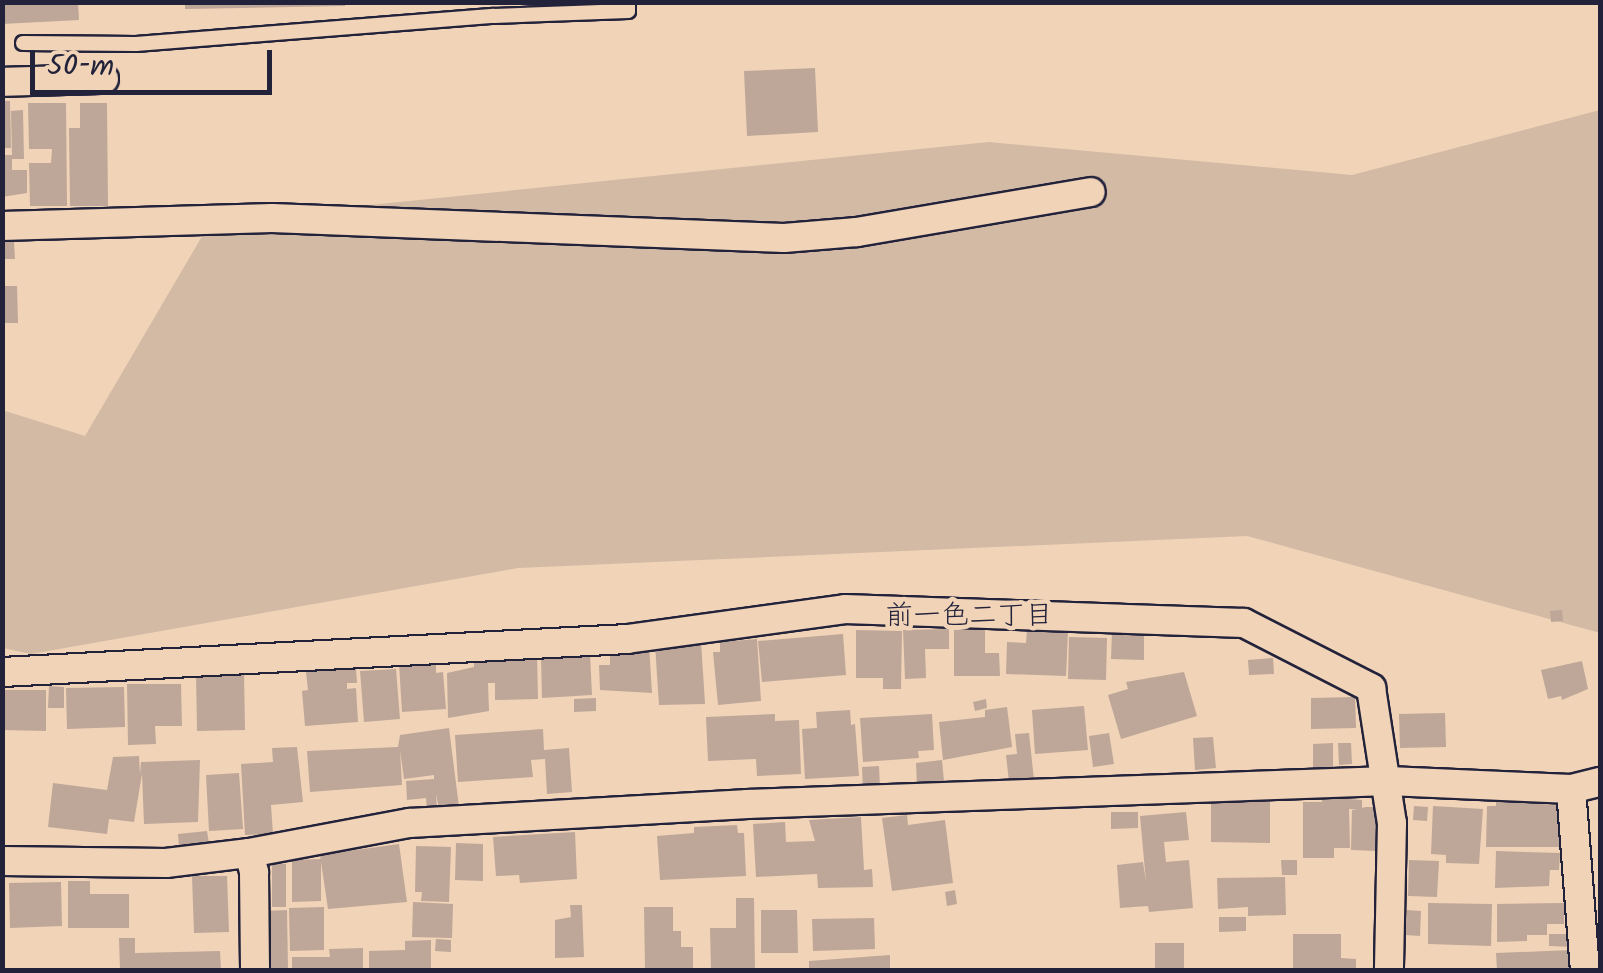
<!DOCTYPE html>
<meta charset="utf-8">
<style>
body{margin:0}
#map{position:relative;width:1603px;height:973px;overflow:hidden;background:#f1d3b7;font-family:Kalam,"Klee One",sans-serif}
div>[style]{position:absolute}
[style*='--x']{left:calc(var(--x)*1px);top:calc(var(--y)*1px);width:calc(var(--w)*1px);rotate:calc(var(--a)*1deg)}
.green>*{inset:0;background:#d3baa5}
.building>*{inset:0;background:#bea798}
.roads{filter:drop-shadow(2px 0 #22223b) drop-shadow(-2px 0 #22223b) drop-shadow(0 2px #22223b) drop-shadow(0 -2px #22223b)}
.service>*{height:14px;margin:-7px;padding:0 7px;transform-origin:7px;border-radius:7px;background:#f1d3b7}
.minor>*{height:28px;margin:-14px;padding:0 14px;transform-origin:14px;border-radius:14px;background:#f1d3b7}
span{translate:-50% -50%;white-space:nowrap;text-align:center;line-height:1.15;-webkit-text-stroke:9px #f1d3b7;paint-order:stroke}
.neighbourhood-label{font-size:28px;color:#22223b}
.frame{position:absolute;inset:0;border:5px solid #22223b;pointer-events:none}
.scale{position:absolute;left:30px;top:50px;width:242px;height:45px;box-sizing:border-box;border:5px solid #22223b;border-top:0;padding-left:12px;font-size:30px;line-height:35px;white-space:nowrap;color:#22223b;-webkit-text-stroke:8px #f1d3b7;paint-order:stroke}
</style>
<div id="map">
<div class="green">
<div style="clip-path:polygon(1600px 110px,1600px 633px,1247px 536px,518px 568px,31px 654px,3px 648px,2px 410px,85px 436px,211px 221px,989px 142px,1352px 175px)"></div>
</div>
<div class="building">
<div style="clip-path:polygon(2px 2px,78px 2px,79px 20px,2px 24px)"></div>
<div style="clip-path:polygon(185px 2px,345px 2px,345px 6px,185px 9px)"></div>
<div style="clip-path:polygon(815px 68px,818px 132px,747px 136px,744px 71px)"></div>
<div style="clip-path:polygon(2px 101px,10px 101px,11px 148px,2px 148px)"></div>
<div style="clip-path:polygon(28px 103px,66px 103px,67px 206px,30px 206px,29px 163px,51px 163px,52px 149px,29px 149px)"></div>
<div style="clip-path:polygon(80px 103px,107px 103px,108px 206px,70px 206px,69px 128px,80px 128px)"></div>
<div style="clip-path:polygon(23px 110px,24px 159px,12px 159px,12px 170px,27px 170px,27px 193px,2px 197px,2px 155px,12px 155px,11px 111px)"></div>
<div style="clip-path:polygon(2px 242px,14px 242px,15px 259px,2px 259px)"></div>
<div style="clip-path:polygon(2px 286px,17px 286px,18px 323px,2px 323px)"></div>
<div style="clip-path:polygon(1562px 610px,1563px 621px,1551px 622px,1550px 611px)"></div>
<div style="clip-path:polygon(949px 629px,949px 649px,925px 649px,926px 678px,905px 679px,903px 630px)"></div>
<div style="clip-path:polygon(1027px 629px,1068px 631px,1066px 676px,1006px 674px,1007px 642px,1026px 643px)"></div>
<div style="clip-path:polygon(856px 630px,902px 631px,901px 689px,883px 689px,883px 678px,856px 678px)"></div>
<div style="clip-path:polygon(954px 630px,985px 630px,985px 653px,999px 653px,1000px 676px,954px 676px)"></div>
<div style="clip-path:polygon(1112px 632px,1144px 633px,1144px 660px,1111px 659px)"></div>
<div style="clip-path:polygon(843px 634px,846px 675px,762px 682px,758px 641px)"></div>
<div style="clip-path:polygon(1069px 637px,1107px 638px,1106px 680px,1068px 679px)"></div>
<div style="clip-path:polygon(757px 639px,761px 701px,718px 705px,713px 652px,720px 652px,720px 642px)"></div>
<div style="clip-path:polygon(701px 641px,705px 704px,659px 705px,655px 644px)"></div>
<div style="clip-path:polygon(649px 645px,652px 693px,600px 690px,599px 665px,610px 665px,610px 651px)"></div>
<div style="clip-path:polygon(537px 653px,538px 699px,495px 700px,495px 683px,488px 683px,489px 711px,448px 718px,447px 673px,474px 667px,474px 654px)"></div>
<div style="clip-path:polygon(590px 654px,592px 695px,542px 698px,541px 656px)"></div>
<div style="clip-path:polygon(1273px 658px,1274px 674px,1249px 675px,1248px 660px)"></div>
<div style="clip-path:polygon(436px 661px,436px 673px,443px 672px,446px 709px,402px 712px,399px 664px)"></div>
<div style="clip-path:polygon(1582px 661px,1588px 689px,1562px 700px,1561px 696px,1548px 699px,1541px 670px)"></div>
<div style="clip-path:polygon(356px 668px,357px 683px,347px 683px,347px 689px,356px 688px,358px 722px,305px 726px,302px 691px,308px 690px,306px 672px)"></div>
<div style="clip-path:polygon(396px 669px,400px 719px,364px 722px,360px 671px)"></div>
<div style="clip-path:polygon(196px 672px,244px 672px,245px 730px,197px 731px)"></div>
<div style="clip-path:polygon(1184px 672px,1197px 716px,1121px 739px,1108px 695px,1128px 689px,1126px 682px)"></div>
<div style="clip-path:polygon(127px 684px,181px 684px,182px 726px,155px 726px,156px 744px,128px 745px)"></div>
<div style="clip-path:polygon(49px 686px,64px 687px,64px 708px,48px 708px)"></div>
<div style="clip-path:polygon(124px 687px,125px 727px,67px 729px,66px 688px)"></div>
<div style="clip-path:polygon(2px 690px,46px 690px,46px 731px,2px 730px)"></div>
<div style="clip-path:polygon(1355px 697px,1356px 728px,1311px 729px,1311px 698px)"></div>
<div style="clip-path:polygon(596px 698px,596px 711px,574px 712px,574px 699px)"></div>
<div style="clip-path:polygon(986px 699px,987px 708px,975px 711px,973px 702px)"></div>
<div style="clip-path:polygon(1084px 706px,1088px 750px,1035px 754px,1032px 710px)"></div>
<div style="clip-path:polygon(1007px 707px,1012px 747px,943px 760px,939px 722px,985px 717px,985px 710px)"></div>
<div style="clip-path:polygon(850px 710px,851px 725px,855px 724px,859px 776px,805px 779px,802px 729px,817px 728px,816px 712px)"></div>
<div style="clip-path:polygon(1445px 713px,1446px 747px,1400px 748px,1399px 714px)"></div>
<div style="clip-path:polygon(775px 714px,775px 721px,799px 720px,801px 774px,757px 776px,756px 759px,708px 761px,706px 717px)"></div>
<div style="clip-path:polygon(932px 714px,934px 750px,918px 751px,919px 758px,863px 762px,860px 718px)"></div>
<div style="clip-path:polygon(449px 728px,459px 807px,439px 809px,436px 794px,437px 810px,427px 810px,426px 798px,407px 800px,406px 781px,434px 779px,434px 775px,404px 779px,400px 750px,402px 785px,310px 792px,307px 751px,398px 747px,400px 735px)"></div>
<div style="clip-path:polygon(543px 729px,544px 750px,569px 748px,572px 792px,547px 794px,545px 759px,531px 760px,533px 777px,458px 782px,455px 735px)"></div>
<div style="clip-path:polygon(1029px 733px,1034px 780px,1009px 782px,1006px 755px,1017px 754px,1015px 734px)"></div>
<div style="clip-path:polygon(1109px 733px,1114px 764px,1093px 767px,1089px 736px)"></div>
<div style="clip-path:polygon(1213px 737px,1216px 768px,1195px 770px,1193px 738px)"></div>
<div style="clip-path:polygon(1333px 743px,1333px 767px,1313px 768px,1313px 744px)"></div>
<div style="clip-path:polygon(1338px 743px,1351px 743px,1352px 764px,1339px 765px)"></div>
<div style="clip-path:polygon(297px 747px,303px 802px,271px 805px,273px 834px,245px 835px,241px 764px,273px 762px,272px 748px)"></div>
<div style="clip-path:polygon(139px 756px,140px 774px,141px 762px,200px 760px,198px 822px,144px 824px,142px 774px,134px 822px,109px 819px,107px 834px,48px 827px,53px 783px,107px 790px,113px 757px)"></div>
<div style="clip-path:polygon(942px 760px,944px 782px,917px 785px,916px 763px)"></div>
<div style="clip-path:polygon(879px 766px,880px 788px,863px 789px,862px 767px)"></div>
<div style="clip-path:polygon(239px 773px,243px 829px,209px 831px,206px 775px)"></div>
<div style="clip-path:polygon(1322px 797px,1362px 800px,1362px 809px,1349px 809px,1350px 848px,1334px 848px,1334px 858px,1303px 858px,1303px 802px,1322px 802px)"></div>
<div style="clip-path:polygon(1496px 799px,1562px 806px,1561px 847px,1486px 847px,1487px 806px,1496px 806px)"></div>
<div style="clip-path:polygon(1211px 801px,1270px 802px,1270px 843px,1211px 842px)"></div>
<div style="clip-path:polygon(1414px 806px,1428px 807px,1427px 821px,1413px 820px)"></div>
<div style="clip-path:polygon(1433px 806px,1483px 809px,1479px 864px,1446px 863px,1446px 855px,1431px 854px)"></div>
<div style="clip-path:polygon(1366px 807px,1379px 807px,1378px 851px,1351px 850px,1352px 810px)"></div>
<div style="clip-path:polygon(1111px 812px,1138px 812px,1138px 828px,1111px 829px)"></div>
<div style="clip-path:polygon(1186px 812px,1189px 840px,1164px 842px,1166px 862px,1189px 860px,1193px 908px,1149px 912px,1148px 906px,1120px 908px,1117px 865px,1143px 862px,1146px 882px,1140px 816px)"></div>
<div style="clip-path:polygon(907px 815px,908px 825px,945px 820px,953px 883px,892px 891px,882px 818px)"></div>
<div style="clip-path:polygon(861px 817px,864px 870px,872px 869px,873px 887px,818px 888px,817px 874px,756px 877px,753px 824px,785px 822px,786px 842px,815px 841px,809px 820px)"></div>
<div style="clip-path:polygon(737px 825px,738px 833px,744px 833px,746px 876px,660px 880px,657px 836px,694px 833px,694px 827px)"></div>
<div style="clip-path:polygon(207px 831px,209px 844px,179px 846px,178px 834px)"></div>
<div style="clip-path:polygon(575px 832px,577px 879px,520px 883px,519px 875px,496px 876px,493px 837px)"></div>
<div style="clip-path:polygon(456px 843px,483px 844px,483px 881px,455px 880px)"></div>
<div style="clip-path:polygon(399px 844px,407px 902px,328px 909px,320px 855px)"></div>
<div style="clip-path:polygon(416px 846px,451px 847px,449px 902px,421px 901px,422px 892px,415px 892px)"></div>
<div style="clip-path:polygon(1496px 851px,1560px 853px,1559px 870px,1550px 870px,1549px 886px,1495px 888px)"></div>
<div style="clip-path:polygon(321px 859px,321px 901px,292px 902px,292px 860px)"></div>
<div style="clip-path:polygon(1281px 860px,1297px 860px,1297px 875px,1282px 875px)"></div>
<div style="clip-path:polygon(1409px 860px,1439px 861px,1437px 897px,1408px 896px)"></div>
<div style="clip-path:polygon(272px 864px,286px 864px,286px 907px,272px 907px)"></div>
<div style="clip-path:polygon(192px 876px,227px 876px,229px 932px,194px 933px)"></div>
<div style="clip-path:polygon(1285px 877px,1286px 915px,1248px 916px,1248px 907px,1218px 909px,1217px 878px)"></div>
<div style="clip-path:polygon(68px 881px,90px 881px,90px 894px,129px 894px,129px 928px,68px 928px)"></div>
<div style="clip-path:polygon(61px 882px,62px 926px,10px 928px,9px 883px)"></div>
<div style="clip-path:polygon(955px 890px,957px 904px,947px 906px,945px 892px)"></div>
<div style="clip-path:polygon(736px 898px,754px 898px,755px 970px,711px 970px,710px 928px,736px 928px)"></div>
<div style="clip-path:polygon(413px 902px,453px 904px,452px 938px,412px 937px)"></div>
<div style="clip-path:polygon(1428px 903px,1492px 904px,1491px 946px,1428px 944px)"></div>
<div style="clip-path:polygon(1564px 903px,1564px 924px,1547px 924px,1547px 935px,1527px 935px,1527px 941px,1497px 942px,1497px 904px)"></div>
<div style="clip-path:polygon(570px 905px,582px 905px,584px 957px,555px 958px,555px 920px,571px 917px)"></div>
<div style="clip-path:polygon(324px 907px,324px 950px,290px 951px,289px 908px)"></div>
<div style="clip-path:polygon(644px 907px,673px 907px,673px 931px,681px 931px,681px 947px,693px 947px,693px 970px,645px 970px)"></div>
<div style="clip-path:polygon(287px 910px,288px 970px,266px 970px,265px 911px)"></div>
<div style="clip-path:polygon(761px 910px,797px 910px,798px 953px,761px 953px)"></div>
<div style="clip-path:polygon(1406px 910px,1421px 911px,1420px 936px,1405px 935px)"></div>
<div style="clip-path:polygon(1219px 917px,1246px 917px,1246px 931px,1219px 932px)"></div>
<div style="clip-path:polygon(874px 918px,875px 949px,813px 951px,812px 919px)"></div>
<div style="clip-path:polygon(1293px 934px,1341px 934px,1341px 958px,1356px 959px,1356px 970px,1293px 970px)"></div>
<div style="clip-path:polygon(1549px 934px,1572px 934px,1573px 947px,1549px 946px)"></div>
<div style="clip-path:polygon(119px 938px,135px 938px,135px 953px,220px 951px,221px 970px,120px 970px)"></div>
<div style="clip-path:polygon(436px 939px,451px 940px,451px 952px,435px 951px)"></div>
<div style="clip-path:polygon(431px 940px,431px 970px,369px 970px,369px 951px,405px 950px,405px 941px)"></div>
<div style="clip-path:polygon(1155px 943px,1184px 943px,1184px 970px,1155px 970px)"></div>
<div style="clip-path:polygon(363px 948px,363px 970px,292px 970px,292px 957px,330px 957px,329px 949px)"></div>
<div style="clip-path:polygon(1571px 950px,1572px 970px,1497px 970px,1496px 953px)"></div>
<div style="clip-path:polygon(890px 955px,890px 970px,809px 970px,809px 961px)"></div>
</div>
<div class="roads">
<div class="service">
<div style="--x:23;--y:43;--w:113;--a:0.5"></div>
<div style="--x:136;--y:44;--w:359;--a:-4.5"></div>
<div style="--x:494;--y:16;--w:134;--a:-2.1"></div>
<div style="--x:628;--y:11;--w:9;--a:-90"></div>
</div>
<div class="minor">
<div style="--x:2;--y:82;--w:102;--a:-1.7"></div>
<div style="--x:2;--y:226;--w:270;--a:-1.7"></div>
<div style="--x:272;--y:218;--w:512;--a:2.24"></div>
<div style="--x:784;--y:238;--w:73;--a:-4.7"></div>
<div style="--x:857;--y:232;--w:237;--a:-9.7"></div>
<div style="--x:2;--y:672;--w:626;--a:-3.02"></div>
<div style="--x:627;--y:639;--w:220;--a:-7.8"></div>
<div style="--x:845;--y:609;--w:399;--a:2"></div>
<div style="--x:1244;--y:623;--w:143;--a:27.1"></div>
<div style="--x:1371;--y:688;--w:137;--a:81.2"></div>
<div style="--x:1392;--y:823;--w:147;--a:91.2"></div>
<div style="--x:1571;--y:789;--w:182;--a:85.6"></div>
<div style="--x:249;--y:853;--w:20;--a:75"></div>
<div style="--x:254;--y:872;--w:98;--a:89.4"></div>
<div style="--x:2;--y:861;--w:164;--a:0.7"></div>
<div style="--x:166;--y:863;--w:84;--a:-6.9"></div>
<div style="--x:249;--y:853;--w:164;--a:-10.6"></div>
<div style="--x:410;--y:823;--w:338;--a:-3.2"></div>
<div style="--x:747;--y:804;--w:641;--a:-2.05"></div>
<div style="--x:1388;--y:781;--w:183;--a:2.5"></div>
<div style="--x:1571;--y:789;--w:30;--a:-14"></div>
</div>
</div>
<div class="neighbourhood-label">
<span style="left:969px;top:617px">前一色二丁目</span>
</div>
<div class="frame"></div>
<div class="scale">50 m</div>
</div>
